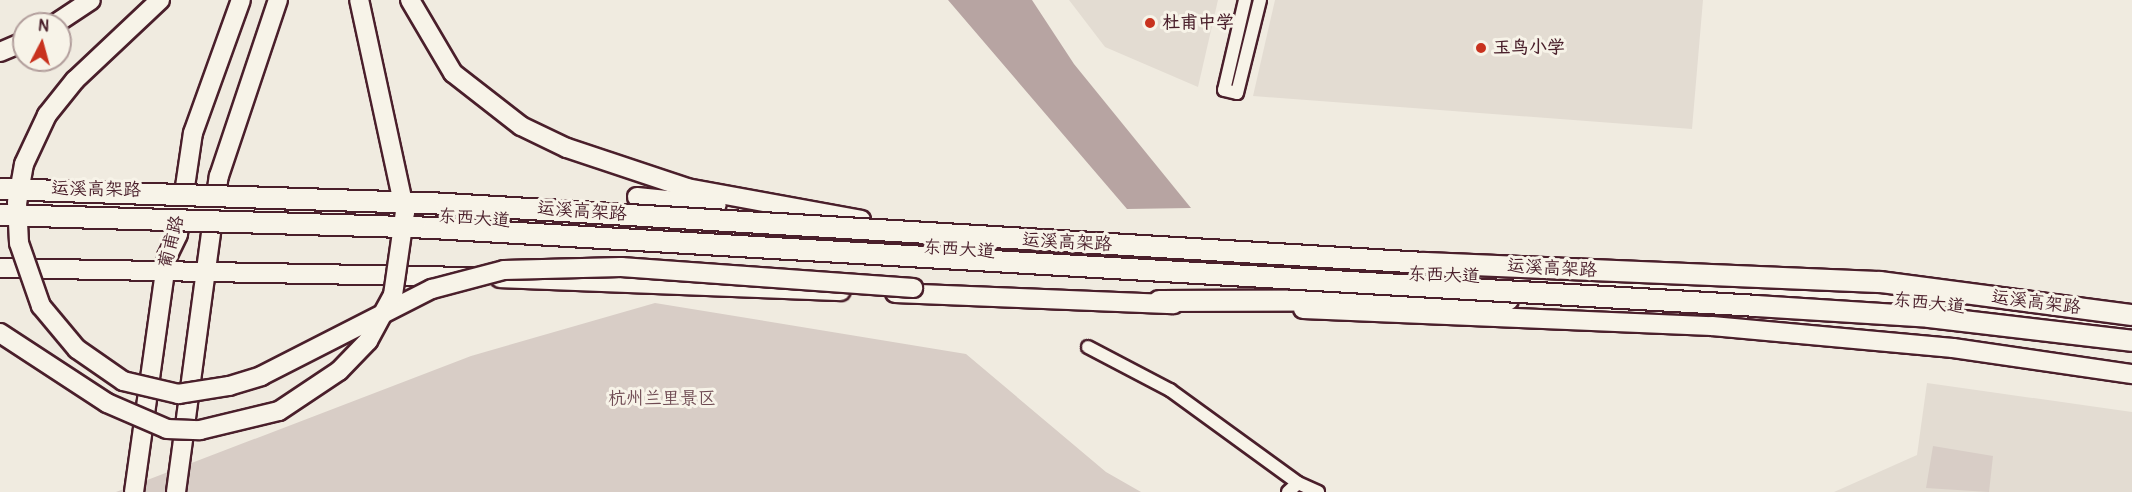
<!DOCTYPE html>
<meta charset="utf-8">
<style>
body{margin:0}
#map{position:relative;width:2132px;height:492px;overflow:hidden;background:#f0ebe0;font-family:Pangolin,"LXGW WenKai TC",sans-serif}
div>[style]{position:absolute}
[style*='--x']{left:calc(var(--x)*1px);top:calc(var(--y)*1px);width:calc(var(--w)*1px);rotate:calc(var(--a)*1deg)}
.built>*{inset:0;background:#e3dcd2}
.green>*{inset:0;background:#d8cdc6}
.water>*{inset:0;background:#b7a4a2}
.roads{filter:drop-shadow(2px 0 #4a1f2b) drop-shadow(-2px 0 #4a1f2b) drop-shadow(0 2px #4a1f2b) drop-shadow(0 -2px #4a1f2b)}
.minor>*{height:12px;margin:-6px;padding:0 6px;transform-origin:6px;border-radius:6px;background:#f7f3e8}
.primary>*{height:18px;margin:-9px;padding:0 9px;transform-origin:9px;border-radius:9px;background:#f7f3e8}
.trunk>*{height:20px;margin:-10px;padding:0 10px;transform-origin:10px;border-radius:10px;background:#f7f3e8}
.bridges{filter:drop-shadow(2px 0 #4a1f2b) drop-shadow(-2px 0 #4a1f2b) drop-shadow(0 2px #4a1f2b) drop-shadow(0 -2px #4a1f2b)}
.primary-bridge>*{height:18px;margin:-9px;padding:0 9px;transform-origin:9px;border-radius:9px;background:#f7f3e8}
.trunk-bridge>*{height:20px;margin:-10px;padding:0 10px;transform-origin:10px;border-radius:10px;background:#f7f3e8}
.dots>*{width:16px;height:16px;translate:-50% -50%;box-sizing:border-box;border:3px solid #f7f3e8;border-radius:50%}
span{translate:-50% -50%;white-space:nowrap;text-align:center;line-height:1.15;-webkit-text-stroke:6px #f7f3e8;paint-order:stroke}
.poi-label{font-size:18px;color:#4a1f2b;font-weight:700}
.left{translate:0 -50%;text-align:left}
.street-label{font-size:18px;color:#4a1f2b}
.park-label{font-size:18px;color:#6e4a52}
.north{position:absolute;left:12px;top:12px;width:60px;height:60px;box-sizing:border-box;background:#f7f3e8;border:2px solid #b29e9c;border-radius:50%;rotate:6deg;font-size:16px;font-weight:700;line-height:24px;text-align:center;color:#4a1f2b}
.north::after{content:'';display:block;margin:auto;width:21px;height:27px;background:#c8321e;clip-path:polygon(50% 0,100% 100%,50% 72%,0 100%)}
</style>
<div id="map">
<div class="built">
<div style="clip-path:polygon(1069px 0,1218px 0,1198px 87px,1105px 47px)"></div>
<div style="clip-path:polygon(1275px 0,1703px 0,1692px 129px,1253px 96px)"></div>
<div style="clip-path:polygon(1927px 383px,2132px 412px,2132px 492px,1834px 492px,1917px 455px)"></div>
</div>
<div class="green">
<div style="clip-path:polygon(655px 303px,966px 354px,1106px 472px,1141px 492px,116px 492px,471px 356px)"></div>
<div style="clip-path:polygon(1933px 446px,1993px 456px,1989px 492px,1926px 488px)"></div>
</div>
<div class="water">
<div style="clip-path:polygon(948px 0,1032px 0,1074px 64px,1191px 208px,1127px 209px)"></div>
</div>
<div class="roads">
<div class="minor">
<div style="--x:1245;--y:0;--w:92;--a:103.1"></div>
<div style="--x:1224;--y:90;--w:13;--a:13"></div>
<div style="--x:1237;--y:93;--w:96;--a:-76.1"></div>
<div style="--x:1088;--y:347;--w:93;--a:27.7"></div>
<div style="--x:1170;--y:390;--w:158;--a:36"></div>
<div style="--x:1298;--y:483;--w:22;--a:24"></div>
<div style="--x:1288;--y:492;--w:13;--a:-42"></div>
</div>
<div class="primary">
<div style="--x:410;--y:0;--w:85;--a:59.5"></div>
<div style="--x:453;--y:73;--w:86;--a:37.9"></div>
<div style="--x:521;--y:126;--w:51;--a:25.6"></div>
<div style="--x:567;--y:148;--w:126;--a:18.4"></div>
<div style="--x:687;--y:188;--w:177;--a:10.4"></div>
<div style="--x:55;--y:24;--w:43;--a:-33.7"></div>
<div style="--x:0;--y:52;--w:26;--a:-23"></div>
<div style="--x:637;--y:197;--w:80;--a:5.7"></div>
<div style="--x:0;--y:202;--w:400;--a:1.9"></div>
<div style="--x:400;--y:215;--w:385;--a:3.6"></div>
<div style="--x:0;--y:268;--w:472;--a:1.1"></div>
<div style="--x:1305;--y:270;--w:615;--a:2.98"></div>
<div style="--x:1919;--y:302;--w:215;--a:7"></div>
<div style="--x:500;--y:278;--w:341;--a:2.2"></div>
<div style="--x:895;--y:293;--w:279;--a:2.3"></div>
<div style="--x:1303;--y:309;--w:409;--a:2.4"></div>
<div style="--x:1712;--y:326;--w:242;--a:5.2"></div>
<div style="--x:1953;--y:348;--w:181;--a:8.3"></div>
<div style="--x:134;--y:492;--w:237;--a:-82"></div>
<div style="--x:167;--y:257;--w:25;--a:-64"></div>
<div style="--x:178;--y:234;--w:102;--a:-81.6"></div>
<div style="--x:193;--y:133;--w:141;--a:-70.2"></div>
<div style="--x:176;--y:492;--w:319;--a:-82.3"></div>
<div style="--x:219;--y:176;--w:186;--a:-71.5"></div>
</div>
<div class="trunk">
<div style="--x:1159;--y:301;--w:349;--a:-0.2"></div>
</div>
</div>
<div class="bridges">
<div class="primary-bridge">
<div style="--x:160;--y:0;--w:117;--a:136.7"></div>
<div style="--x:75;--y:80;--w:45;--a:128.7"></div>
<div style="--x:47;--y:115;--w:54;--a:115.1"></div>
<div style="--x:24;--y:164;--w:39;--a:100"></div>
<div style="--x:17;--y:202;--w:41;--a:87.2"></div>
<div style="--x:19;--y:243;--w:67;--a:70.8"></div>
<div style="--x:41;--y:306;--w:56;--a:50.1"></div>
<div style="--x:77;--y:349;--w:56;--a:34.8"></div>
<div style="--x:123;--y:381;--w:57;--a:13.3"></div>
<div style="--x:178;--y:394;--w:52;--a:-8.9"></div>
<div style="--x:229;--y:386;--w:34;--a:-17"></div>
<div style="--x:261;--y:376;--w:192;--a:-27"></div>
<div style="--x:432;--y:289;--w:74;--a:-14.8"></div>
<div style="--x:504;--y:270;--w:117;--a:-1.5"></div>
<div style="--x:621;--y:267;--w:293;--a:4.1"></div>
<div style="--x:0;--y:333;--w:128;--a:33.2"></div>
<div style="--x:107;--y:403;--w:65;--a:23.4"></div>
<div style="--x:167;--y:429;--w:33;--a:2"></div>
<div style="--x:200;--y:430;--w:81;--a:-13.5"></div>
<div style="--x:279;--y:411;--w:72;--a:-33.7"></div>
<div style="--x:339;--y:371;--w:42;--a:-46"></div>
<div style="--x:368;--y:341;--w:52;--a:-61.5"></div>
<div style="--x:393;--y:295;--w:84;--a:-81.8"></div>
<div style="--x:405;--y:212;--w:217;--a:-102.2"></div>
</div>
<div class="trunk-bridge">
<div style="--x:0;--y:189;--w:446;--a:1.9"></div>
<div style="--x:446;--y:204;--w:980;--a:3.45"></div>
<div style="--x:1424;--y:263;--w:456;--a:2.4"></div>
<div style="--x:1880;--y:282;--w:254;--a:7.5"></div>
<div style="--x:0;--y:215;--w:433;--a:1.7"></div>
<div style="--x:433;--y:228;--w:1325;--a:3.37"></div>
<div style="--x:1756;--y:306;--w:173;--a:3.6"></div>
<div style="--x:1929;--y:317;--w:204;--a:6.7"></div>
</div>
</div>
<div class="dots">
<div style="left:1150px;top:23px;background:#c8321e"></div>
<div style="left:1481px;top:48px;background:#c8321e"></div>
</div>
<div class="poi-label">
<span class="left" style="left:1162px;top:23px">杜甫中学</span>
<span class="left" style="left:1493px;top:48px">玉鸟小学</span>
</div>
<div class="street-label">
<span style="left:96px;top:190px;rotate:1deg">运溪高架路</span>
<span style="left:582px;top:212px;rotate:4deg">运溪高架路</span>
<span style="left:474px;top:219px;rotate:4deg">东西大道</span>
<span style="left:172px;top:242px;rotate:-76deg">葡甫路</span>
<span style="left:1067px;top:243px;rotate:3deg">运溪高架路</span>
<span style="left:959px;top:250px;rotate:4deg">东西大道</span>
<span style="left:1552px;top:269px;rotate:3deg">运溪高架路</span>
<span style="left:1444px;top:276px;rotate:2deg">东西大道</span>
<span style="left:2036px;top:303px;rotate:7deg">运溪高架路</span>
<span style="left:1929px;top:304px;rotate:6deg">东西大道</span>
</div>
<div class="park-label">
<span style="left:662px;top:399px">杭州兰里景区</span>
</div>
<div class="north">N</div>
</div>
